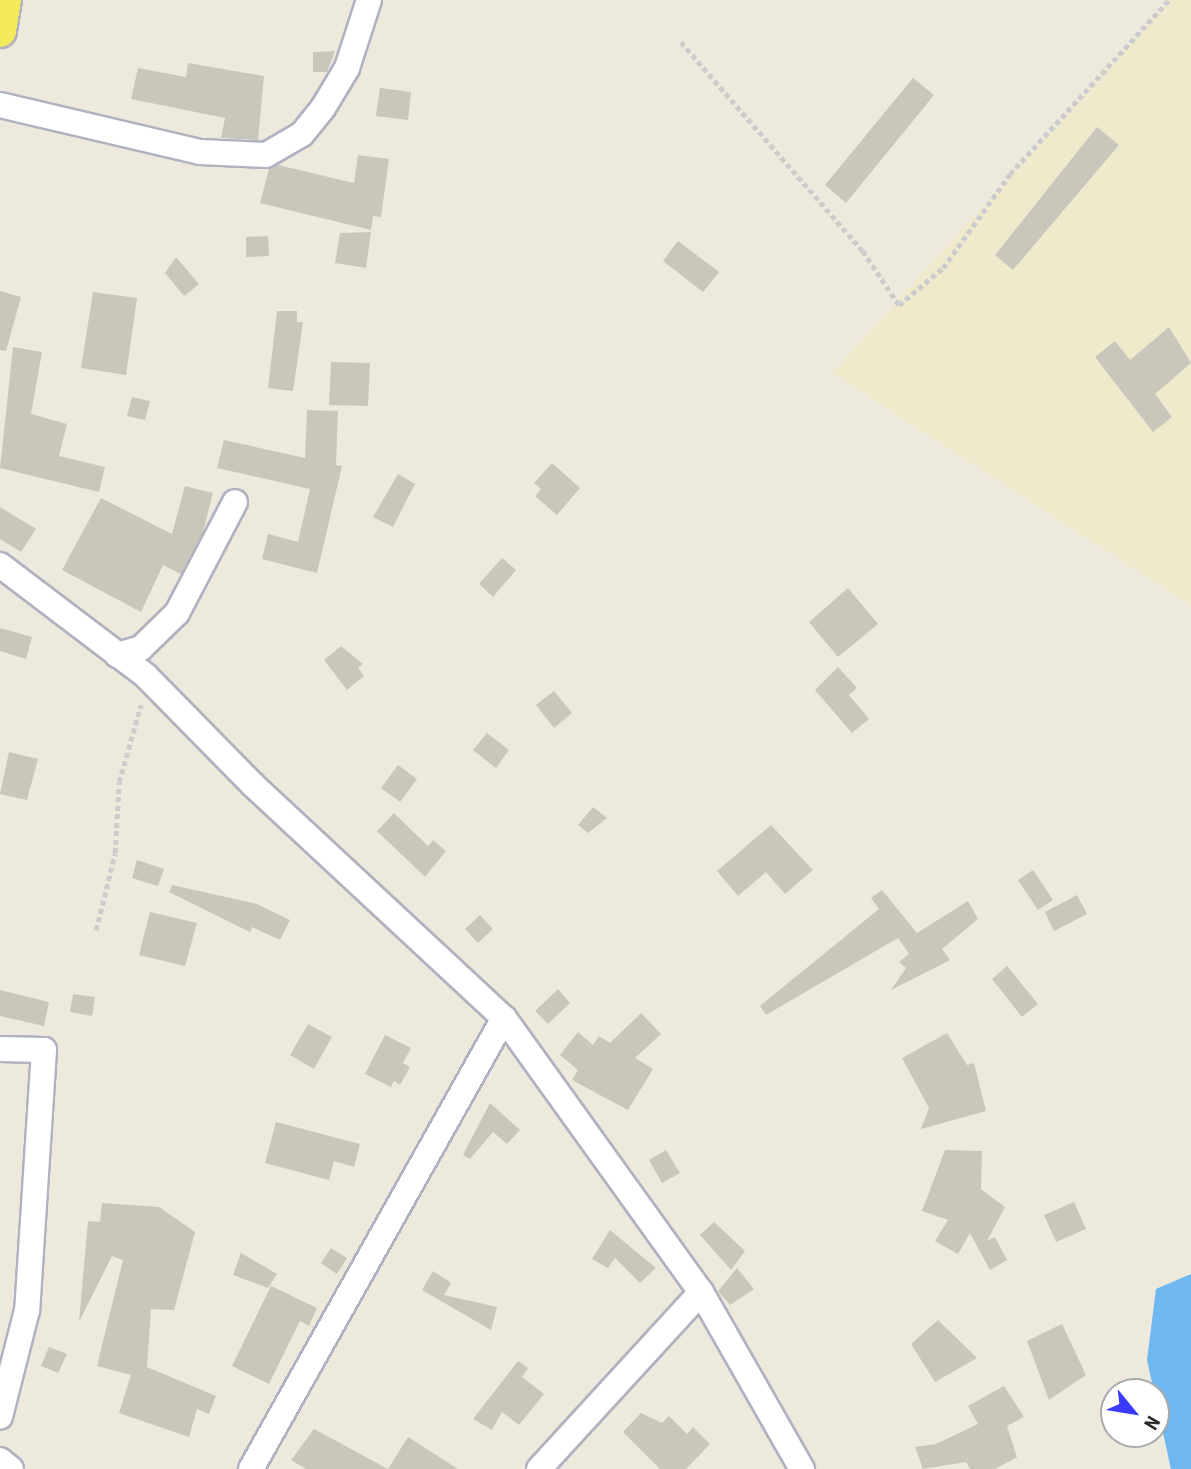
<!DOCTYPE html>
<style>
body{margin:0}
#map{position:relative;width:1191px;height:1469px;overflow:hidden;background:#ede9dd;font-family:"Roboto Condensed",sans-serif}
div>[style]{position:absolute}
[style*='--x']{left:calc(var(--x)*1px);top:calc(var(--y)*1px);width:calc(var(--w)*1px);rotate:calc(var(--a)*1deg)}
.education>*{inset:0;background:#efeacc}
.water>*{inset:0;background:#6eb7f1}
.building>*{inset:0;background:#c9c7bb}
.path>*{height:4.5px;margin-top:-2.25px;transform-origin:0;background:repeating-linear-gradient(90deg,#ccc 0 5px,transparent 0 8.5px)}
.roads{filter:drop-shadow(2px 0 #b1b1bf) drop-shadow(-2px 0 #b1b1bf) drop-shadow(0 2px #b1b1bf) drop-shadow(0 -2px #b1b1bf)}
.minor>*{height:24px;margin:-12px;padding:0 12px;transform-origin:12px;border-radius:12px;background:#fff}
.major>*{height:32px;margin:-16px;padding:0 16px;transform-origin:16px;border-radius:16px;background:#f3eb5c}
span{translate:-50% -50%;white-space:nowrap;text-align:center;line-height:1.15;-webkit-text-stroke:5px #fff;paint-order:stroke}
.north{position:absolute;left:1100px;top:1378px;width:70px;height:70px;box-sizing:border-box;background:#fff;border:2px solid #aaa;border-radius:50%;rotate:120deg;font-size:19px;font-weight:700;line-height:28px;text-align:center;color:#2b2b2b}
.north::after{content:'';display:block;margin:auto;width:24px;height:32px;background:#3a3bfd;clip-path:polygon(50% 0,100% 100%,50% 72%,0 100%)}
</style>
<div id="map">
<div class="education">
<div style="clip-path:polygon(1170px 0,1191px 0,1191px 606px,832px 373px)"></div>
</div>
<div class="water">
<div style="clip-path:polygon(1191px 1274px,1191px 1469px,1171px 1469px,1147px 1360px,1156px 1289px)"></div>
</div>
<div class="building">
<div style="clip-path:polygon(335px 51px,327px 72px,313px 72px,313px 52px)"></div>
<div style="clip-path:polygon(188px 63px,264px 76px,258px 140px,221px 138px,225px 118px,131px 99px,138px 68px,186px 77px)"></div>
<div style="clip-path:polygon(913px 78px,934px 95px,846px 203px,825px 185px)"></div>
<div style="clip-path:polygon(380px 88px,411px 92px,408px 120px,376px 116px)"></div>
<div style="clip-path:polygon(1097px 127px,1119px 145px,1013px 270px,995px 255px)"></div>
<div style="clip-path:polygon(358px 155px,389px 159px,381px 217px,373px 216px,371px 230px,260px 203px,269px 169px,278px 165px,354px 183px)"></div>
<div style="clip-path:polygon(371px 232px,366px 268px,335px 263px,340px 233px)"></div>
<div style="clip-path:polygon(268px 236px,269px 256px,246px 257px,246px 237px)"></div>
<div style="clip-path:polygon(678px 241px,719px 272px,703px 292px,663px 261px)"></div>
<div style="clip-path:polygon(176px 257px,199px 284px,184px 296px,165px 273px)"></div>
<div style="clip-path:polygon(0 291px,21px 297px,6px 351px,0 350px)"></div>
<div style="clip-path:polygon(93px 292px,137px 298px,126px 375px,81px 368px)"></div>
<div style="clip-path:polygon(277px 311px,297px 311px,297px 322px,303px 322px,293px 391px,268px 388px)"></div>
<div style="clip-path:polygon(1169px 327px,1191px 363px,1155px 394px,1172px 417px,1153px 432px,1095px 357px,1115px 341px,1130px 360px)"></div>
<div style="clip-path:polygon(13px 347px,42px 352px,31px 414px,67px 424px,59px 456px,105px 467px,99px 492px,0 468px)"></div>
<div style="clip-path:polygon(331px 362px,370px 363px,368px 406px,329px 405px)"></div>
<div style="clip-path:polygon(132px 397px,150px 401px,145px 420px,127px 416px)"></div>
<div style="clip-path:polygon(307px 410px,338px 411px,336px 465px,342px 466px,317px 573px,262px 559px,268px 534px,298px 542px,310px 489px,217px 468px,224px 440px,305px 458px)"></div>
<div style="clip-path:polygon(552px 463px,580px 488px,557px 515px,535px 496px,541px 489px,534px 483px)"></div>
<div style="clip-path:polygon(398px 474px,415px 484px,393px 527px,373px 517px)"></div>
<div style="clip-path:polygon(185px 486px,213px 493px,203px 532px,181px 574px,163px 565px,141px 612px,62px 570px,101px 498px,172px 534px)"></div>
<div style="clip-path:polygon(0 507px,36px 529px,21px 552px,0 539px)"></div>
<div style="clip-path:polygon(502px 558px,516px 570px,493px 597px,479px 584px)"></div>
<div style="clip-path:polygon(848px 588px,878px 624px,838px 657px,809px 622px)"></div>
<div style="clip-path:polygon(0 628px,32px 637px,26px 659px,0 651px)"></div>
<div style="clip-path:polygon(341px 646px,363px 664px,358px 668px,364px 676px,347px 690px,324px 660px)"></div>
<div style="clip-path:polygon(838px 667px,857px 688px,849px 695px,869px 719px,852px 733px,815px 690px)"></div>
<div style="clip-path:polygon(554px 691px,572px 713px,554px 728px,536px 705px)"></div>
<div style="clip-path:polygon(487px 733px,509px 750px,496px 768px,473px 750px)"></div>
<div style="clip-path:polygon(9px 752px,38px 759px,27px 800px,0 794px)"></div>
<div style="clip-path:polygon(398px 765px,417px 779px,400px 802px,381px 788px)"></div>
<div style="clip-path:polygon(593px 807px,607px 818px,588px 833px,578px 825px)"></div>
<div style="clip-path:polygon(394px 813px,428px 846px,433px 840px,446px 851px,425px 877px,377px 831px)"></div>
<div style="clip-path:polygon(771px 825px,813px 870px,785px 894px,766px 872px,738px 896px,717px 871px)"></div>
<div style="clip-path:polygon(137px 860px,164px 869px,158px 886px,132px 878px)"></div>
<div style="clip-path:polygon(1033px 870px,1053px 900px,1038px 910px,1018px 880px)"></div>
<div style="clip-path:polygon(172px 885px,257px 904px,290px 920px,280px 940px,252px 927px,250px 932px,169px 892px)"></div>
<div style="clip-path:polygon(882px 890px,917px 933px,968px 901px,978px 919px,942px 949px,950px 960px,891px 990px,906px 968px,899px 962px,909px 954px,898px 938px,766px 1015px,760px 1006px,879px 909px,871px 898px)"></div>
<div style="clip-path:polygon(1077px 895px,1087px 914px,1054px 931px,1045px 912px)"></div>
<div style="clip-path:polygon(150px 912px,197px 923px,185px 966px,139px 955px)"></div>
<div style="clip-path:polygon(480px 915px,493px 929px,478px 943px,465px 929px)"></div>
<div style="clip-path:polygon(1007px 966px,1038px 1004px,1022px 1017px,992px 979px)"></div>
<div style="clip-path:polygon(558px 989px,570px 1003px,548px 1024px,535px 1011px)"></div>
<div style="clip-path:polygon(0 990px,49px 1002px,44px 1026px,0 1016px)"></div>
<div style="clip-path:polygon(73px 994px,95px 997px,92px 1016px,70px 1012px)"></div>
<div style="clip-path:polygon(641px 1013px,661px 1034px,635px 1058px,653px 1069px,628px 1110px,572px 1080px,578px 1070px,560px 1055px,578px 1032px,593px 1045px,599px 1036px,610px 1043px)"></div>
<div style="clip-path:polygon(308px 1024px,332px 1037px,314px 1069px,290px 1055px)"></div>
<div style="clip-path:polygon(947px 1033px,967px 1065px,974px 1063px,986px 1111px,921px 1129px,929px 1108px,902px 1058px)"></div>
<div style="clip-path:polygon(385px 1035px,411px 1048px,403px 1063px,410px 1067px,400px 1085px,394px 1081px,391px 1087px,365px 1074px)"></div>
<div style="clip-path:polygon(490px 1103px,520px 1130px,507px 1144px,493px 1132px,470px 1159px,463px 1155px)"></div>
<div style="clip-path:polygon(276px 1122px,360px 1144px,354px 1167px,334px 1161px,329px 1180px,265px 1163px)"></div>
<div style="clip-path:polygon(666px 1150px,680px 1173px,662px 1183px,649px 1160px)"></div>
<div style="clip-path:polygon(945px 1150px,982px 1151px,981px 1189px,1005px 1207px,987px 1241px,995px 1237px,1007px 1260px,990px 1270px,970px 1233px,958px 1254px,935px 1241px,948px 1220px,922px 1211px)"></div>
<div style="clip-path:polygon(1074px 1202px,1086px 1229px,1056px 1242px,1044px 1215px)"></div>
<div style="clip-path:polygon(102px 1203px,159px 1207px,195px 1232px,174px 1310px,151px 1309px,147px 1367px,216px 1396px,209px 1414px,197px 1409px,189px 1437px,119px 1413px,131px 1375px,97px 1366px,123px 1260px,112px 1256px,79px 1322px,88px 1221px,100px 1222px)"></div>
<div style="clip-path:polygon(714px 1222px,745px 1251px,731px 1270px,700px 1235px)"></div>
<div style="clip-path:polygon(610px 1230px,656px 1268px,640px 1283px,615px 1258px,608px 1268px,592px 1259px)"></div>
<div style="clip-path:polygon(331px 1248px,347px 1258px,337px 1274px,321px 1263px)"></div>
<div style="clip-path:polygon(241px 1253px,277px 1274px,268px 1288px,233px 1275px)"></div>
<div style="clip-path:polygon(737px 1268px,754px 1289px,730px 1305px,718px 1291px)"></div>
<div style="clip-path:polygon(433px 1271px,451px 1283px,444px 1295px,497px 1307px,491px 1330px,422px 1290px)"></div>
<div style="clip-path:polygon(271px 1286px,317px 1308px,309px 1326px,300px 1321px,269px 1384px,232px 1366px)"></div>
<div style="clip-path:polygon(938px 1320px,977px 1358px,935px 1382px,911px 1344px)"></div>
<div style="clip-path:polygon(1062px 1324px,1086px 1375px,1049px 1400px,1027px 1341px)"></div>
<div style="clip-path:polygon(49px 1347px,67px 1354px,58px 1373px,41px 1366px)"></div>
<div style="clip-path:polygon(518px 1361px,528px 1368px,522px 1377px,544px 1394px,519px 1425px,502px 1412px,492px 1430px,473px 1419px)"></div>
<div style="clip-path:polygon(1004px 1386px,1024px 1417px,1007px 1426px,1017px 1457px,995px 1469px,970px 1469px,966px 1462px,923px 1469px,915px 1447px,936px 1444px,978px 1424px,968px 1406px)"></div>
<div style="clip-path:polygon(641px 1413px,662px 1423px,669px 1416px,687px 1434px,693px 1427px,710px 1444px,686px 1469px,660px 1469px,623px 1432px)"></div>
<div style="clip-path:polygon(314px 1429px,388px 1469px,408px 1437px,458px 1469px,306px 1469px,291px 1460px)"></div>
</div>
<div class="path">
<div style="--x:681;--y:42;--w:277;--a:49"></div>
<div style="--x:863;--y:251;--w:65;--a:56.3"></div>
<div style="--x:899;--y:305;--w:57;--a:-40.1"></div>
<div style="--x:943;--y:268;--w:115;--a:-54.5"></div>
<div style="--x:1010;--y:174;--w:236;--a:-47.6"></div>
<div style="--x:96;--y:930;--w:79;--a:-76.1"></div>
<div style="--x:115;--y:853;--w:71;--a:-86.8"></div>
<div style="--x:119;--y:782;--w:80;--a:-74.1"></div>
</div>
<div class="roads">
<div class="minor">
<div style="--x:0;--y:105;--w:205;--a:13.2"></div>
<div style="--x:200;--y:152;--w:66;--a:2.6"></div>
<div style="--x:266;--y:155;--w:42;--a:-30.3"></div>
<div style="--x:302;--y:134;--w:33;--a:-51"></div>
<div style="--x:323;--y:108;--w:47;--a:-59"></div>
<div style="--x:347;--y:68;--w:71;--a:-72.1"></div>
<div style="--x:0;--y:565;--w:183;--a:37.2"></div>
<div style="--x:146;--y:676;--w:153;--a:45.5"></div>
<div style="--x:253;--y:785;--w:342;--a:42.9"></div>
<div style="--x:504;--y:1018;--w:337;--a:54.3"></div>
<div style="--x:701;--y:1292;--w:204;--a:60.3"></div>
<div style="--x:117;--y:655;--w:25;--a:-16"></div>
<div style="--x:141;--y:648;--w:50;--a:-44.2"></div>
<div style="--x:177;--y:613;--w:125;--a:-62.4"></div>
<div style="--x:0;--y:1049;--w:44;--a:1.3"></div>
<div style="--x:44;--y:1050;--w:261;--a:93.7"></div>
<div style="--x:27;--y:1310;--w:110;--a:104.2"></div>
<div style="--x:0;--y:1460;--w:14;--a:39"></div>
<div style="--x:251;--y:1469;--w:517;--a:-60.71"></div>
<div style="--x:539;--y:1469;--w:240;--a:-47.5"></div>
</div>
<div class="major">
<div style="--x:0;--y:31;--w:31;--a:-81"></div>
</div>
</div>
<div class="north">N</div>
</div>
